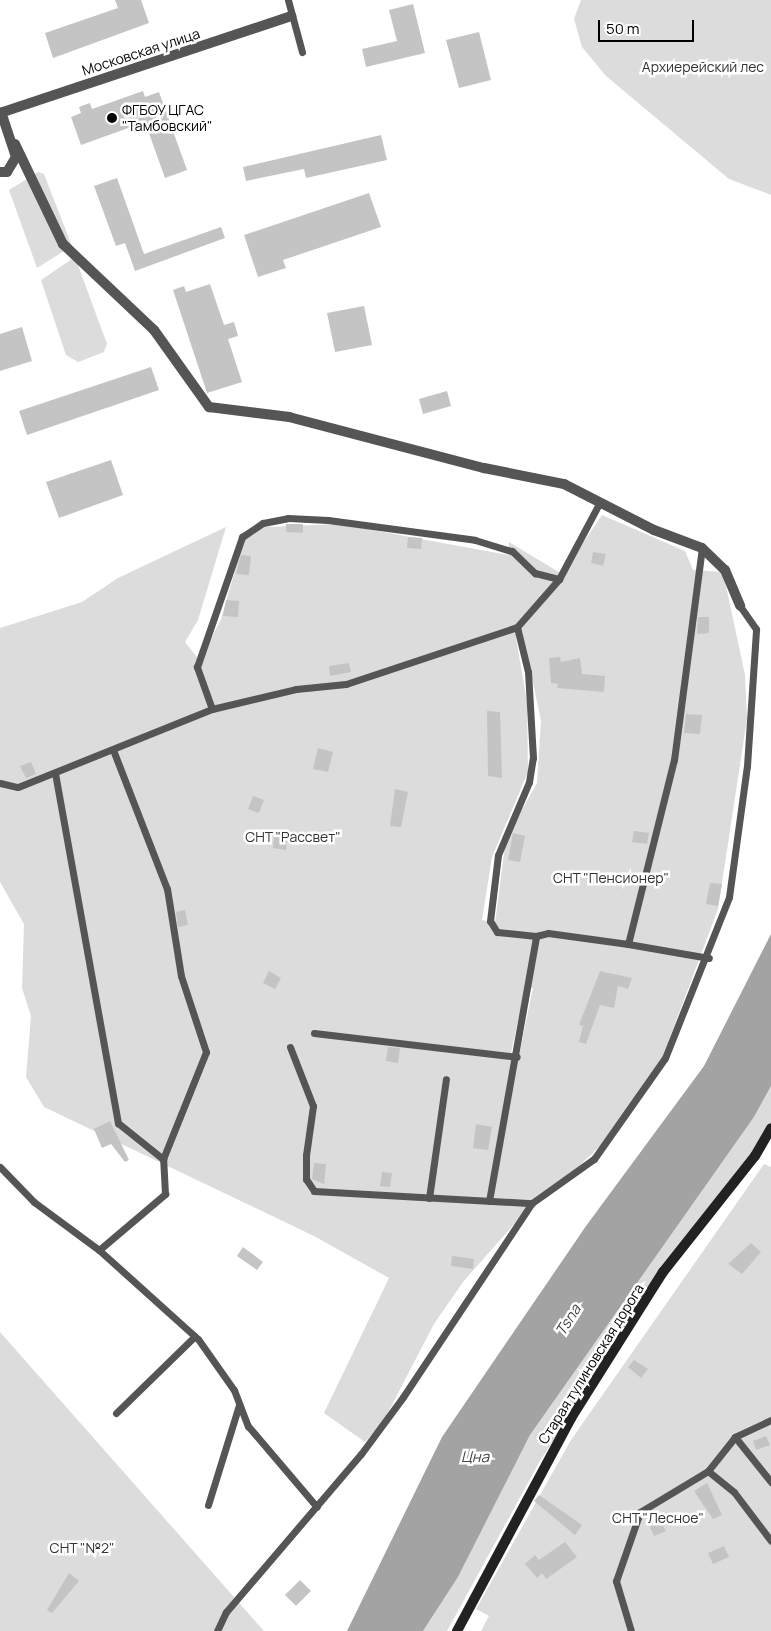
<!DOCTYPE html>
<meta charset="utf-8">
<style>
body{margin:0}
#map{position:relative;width:771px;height:1631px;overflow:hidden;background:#fff;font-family:Manrope,sans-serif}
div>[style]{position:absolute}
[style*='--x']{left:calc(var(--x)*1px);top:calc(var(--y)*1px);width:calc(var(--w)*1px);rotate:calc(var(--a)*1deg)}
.green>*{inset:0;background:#dcdcdc}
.water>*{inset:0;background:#a3a3a3}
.building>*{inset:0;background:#c4c4c4}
.lane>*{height:7px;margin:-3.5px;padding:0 3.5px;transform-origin:3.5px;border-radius:3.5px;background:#555}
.street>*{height:10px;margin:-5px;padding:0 5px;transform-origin:5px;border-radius:5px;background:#555}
.secondary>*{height:10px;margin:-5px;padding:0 5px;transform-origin:5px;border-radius:5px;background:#222}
.dots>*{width:14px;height:14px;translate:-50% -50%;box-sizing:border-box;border:2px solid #fff;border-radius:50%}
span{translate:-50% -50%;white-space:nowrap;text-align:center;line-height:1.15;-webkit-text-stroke:5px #fff;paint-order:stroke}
.street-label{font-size:14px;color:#000}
.park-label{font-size:14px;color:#333}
.poi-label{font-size:14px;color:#000}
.left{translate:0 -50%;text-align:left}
.water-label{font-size:15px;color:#444;font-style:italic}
.scale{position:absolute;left:598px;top:20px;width:96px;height:22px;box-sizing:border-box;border:2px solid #000;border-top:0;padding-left:6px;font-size:15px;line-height:18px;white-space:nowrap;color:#000;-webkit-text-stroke:4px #fff;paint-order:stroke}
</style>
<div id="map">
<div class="green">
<div style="clip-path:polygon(581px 0,771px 0,771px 195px,729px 179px,606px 76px,582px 47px,574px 19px)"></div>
<div style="clip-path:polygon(38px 172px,44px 174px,72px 246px,37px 268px,9px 190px)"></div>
<div style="clip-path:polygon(75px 257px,107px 344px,104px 352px,78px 362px,66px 355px,41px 280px)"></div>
<div style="clip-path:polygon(evenodd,602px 515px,685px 551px,693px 570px,723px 572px,745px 675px,747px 719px,718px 909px,658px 1069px,603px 1143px,545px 1199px,537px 1198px,463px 1282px,434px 1324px,383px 1422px,365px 1442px,324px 1413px,389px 1278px,314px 1236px,44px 1107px,26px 1077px,31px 1016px,22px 988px,24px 924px,0 882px,0 628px,82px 602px,118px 578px,226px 527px,198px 620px,185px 642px,200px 661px,221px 619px,244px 540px,265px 527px,340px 524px,508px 555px,509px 542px,562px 574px,602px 515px,522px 631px,541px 721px,537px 783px,506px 838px,495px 923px,482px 920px,492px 857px,528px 772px,527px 702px,516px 638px,522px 631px,602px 515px,525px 987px,533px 988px,518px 1060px,510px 1058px,525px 987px)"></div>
<div style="clip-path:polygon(771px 1086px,771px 1125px,541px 1459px,447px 1631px,423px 1631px,458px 1577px,530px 1435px,754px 1117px)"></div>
<div style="clip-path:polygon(764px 1164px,771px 1167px,771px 1631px,481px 1631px,489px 1616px,476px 1609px,571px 1440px)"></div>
<div style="clip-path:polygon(0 1332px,264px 1631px,0 1631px)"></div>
</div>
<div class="water">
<div style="clip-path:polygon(771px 934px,771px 1086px,754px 1117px,530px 1435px,458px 1577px,423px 1631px,347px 1631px,442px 1437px,586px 1226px,704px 1066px)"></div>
</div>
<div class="building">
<div style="clip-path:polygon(115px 0,141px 0,149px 23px,53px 58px,45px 33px,118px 8px)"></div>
<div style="clip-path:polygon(413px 4px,425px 53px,366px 67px,362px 49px,397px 41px,389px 10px)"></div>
<div style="clip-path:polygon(479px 32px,491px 80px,459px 88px,446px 40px)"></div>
<div style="clip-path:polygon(143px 91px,145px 97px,159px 92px,187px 170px,165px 178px,145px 122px,81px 145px,71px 117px,81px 113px,79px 107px,90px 103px,92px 109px)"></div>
<div style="clip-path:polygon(381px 135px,387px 160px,306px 178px,304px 169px,246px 181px,243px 167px)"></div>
<div style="clip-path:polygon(117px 178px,144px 254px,221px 227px,225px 238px,135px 271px,125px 243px,116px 246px,94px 186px)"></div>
<div style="clip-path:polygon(369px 193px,381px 227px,283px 260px,286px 268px,258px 277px,244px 235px)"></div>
<div style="clip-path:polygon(210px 284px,224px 325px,234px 322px,238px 336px,228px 339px,242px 382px,207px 393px,173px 290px,184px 286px,186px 292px)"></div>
<div style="clip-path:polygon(364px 306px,372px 345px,335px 352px,327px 313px)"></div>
<div style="clip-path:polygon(22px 327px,32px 361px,0 371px,0 334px)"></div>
<div style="clip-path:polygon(151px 367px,159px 390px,27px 435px,19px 411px)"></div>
<div style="clip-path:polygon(447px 391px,451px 406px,423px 414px,419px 399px)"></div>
<div style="clip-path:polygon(111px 460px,123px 495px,59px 518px,46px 482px)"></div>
<div style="clip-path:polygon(286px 524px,303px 524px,303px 533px,286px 532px)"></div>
<div style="clip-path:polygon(408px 537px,422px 538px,421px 549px,407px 548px)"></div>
<div style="clip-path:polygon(593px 552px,606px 554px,603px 566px,591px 563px)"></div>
<div style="clip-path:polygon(241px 555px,251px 556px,249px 575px,236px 574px)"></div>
<div style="clip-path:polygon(226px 600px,239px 601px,238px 617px,223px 616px)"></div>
<div style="clip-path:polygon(698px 617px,709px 617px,709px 633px,697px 634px)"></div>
<div style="clip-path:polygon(560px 657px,561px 662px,580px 658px,582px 674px,605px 676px,604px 692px,557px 688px,558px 684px,551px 683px,549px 658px)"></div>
<div style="clip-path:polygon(349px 663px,351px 672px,330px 676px,329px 666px)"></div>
<div style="clip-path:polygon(487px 711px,500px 712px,502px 778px,488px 776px)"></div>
<div style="clip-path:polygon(686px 714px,702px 715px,700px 734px,684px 733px)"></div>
<div style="clip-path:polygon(318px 748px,333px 752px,328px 772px,313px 769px)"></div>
<div style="clip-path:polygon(31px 762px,36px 774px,26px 778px,20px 766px)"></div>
<div style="clip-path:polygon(395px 789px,408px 792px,401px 827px,390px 826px)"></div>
<div style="clip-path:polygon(253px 796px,264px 800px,259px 813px,248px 809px)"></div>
<div style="clip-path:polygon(634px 831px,649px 833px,647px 844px,632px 842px)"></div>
<div style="clip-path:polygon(513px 833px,525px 836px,520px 862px,508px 860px)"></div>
<div style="clip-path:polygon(274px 837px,287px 838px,286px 850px,273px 848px)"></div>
<div style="clip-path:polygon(710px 883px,722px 884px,718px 906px,706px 904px)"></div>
<div style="clip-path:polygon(185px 910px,188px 925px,178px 927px,176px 912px)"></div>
<div style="clip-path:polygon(269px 971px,281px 978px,275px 989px,263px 983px)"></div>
<div style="clip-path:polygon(600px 971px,632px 978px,628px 989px,618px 986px,614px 1008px,600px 1005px,586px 1044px,579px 1042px,583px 1026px,579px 1025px)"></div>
<div style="clip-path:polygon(388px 1047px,400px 1048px,398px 1063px,386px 1061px)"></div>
<div style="clip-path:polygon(110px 1121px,129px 1160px,125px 1162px,111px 1144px,102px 1148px,94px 1129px)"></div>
<div style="clip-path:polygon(476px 1124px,492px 1127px,488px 1150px,473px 1148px)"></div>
<div style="clip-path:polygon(314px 1163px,326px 1164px,324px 1184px,312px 1179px)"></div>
<div style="clip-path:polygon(382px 1172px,392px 1173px,390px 1187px,380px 1186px)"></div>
<div style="clip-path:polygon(751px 1243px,761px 1252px,742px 1274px,728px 1264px)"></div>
<div style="clip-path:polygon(243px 1247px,263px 1262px,257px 1270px,237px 1256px)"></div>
<div style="clip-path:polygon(452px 1256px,474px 1259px,473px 1269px,451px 1266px)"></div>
<div style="clip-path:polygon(634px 1360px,648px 1369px,641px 1378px,628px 1367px)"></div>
<div style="clip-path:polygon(766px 1436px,770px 1445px,756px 1450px,753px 1441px)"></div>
<div style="clip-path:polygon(707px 1483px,722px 1515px,713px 1519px,694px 1491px)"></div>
<div style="clip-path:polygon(539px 1495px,582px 1525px,575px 1535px,534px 1501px)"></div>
<div style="clip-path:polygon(661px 1522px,666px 1531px,654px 1536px,650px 1527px)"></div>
<div style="clip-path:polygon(565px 1542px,577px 1557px,546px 1579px,542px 1573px,537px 1578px,525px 1564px,535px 1555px,539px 1560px)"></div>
<div style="clip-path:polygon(724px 1546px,729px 1557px,713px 1564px,708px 1553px)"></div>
<div style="clip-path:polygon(69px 1573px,79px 1581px,52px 1613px,47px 1610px)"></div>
<div style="clip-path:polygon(300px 1580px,311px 1591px,296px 1606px,285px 1595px)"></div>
</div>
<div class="lane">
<div style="--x:288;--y:0;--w:54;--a:74.9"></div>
<div style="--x:212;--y:709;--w:45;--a:-109.7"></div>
<div style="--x:197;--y:667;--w:138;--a:-70.9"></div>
<div style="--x:242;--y:537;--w:25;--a:-34"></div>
<div style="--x:263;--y:523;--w:25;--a:-11"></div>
<div style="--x:288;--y:518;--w:40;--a:2.9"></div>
<div style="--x:328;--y:520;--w:148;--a:7.7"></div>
<div style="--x:475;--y:540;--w:39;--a:17"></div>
<div style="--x:512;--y:551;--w:32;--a:44"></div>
<div style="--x:535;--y:573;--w:25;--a:14"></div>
<div style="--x:55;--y:773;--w:356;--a:79.8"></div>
<div style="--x:118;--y:1123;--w:58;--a:38.7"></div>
<div style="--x:0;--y:783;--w:18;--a:13"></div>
<div style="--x:18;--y:787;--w:209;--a:-21.9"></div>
<div style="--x:212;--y:709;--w:86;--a:-13.4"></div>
<div style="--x:296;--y:689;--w:50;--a:-5.7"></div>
<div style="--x:346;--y:684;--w:180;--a:-18.4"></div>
<div style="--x:536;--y:936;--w:39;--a:-174"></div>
<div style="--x:497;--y:932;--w:13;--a:-122"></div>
<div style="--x:490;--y:921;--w:66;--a:-83.1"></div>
<div style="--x:498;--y:855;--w:79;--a:-67"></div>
<div style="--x:529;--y:782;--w:24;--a:-81"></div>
<div style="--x:533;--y:758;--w:86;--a:-93.3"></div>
<div style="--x:528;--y:672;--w:46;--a:-103.7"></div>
<div style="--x:517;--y:627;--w:64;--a:-48.8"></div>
<div style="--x:559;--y:579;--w:87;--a:-62"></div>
<div style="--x:628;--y:944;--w:82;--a:9.8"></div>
<div style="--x:314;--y:1033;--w:204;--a:6.7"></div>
<div style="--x:290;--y:1047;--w:63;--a:68.7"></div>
<div style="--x:313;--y:1106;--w:49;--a:98.1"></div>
<div style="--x:306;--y:1155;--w:24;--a:90"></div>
<div style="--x:306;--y:1179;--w:14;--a:56"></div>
<div style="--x:314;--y:1191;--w:218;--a:3.2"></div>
<div style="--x:532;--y:1203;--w:76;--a:-35.4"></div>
<div style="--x:594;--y:1159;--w:123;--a:-54.9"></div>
<div style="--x:665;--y:1058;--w:173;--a:-68.3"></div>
<div style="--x:729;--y:897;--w:132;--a:-82.2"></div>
<div style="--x:747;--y:766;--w:137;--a:-86.2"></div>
<div style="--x:756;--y:629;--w:28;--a:-125"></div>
<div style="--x:0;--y:1167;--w:49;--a:45.8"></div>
<div style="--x:34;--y:1202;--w:81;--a:36.4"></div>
<div style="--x:99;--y:1250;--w:133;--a:42"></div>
<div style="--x:198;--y:1339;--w:62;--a:54.8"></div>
<div style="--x:234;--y:1390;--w:39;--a:69"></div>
<div style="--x:248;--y:1426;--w:106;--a:49.6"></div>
<div style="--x:429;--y:1198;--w:120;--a:-81.9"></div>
<div style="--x:489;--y:1201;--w:269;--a:-79.9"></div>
<div style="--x:536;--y:936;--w:12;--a:-14"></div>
<div style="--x:548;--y:933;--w:81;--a:7.8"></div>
<div style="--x:628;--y:944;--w:190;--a:-76"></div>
<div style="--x:674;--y:760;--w:214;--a:-82.5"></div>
<div style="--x:99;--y:1250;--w:87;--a:-40.3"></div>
<div style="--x:165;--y:1194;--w:35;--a:-93"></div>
<div style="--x:163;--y:1159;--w:115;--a:-68.1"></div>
<div style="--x:206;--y:1052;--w:80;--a:-108.2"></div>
<div style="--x:181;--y:976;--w:88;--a:-99.1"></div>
<div style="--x:167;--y:889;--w:149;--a:-111.2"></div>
<div style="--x:116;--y:1413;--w:110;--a:-44.3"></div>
<div style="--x:771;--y:1420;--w:40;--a:155"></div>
<div style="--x:735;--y:1437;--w:43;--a:128.5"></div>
<div style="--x:708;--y:1471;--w:33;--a:39"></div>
<div style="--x:734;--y:1492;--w:61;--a:52.9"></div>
<div style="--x:735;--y:1437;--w:58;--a:51.3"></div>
<div style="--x:208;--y:1505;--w:105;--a:-72.8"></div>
<div style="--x:217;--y:1631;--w:21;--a:-65"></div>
<div style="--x:226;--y:1612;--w:208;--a:-49.5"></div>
<div style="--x:361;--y:1454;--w:71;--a:-53.6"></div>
<div style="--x:403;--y:1397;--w:233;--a:-56.4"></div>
<div style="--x:631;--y:1631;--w:52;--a:-106.7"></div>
<div style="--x:616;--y:1581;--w:73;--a:-70.8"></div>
<div style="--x:640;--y:1512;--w:79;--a:-31.1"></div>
</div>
<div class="street">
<div style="--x:0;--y:113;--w:307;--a:-18.4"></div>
<div style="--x:15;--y:144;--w:111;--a:64.4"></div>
<div style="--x:63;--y:244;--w:125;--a:43.4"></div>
<div style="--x:154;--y:330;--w:95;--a:54.5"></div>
<div style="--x:209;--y:407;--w:81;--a:7.1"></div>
<div style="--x:289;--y:417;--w:202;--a:14.7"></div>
<div style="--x:484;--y:468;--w:82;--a:11.3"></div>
<div style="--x:564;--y:484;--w:101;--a:27.1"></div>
<div style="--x:654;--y:530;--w:51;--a:20.6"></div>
<div style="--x:702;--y:548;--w:32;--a:44"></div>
<div style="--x:725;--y:570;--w:39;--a:67"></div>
<div style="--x:0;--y:172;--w:7;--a:0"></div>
<div style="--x:7;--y:172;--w:17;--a:-59"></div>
<div style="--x:16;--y:157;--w:47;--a:-108.4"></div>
</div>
<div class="secondary">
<div style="--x:457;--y:1631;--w:242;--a:-61.8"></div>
<div style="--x:571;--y:1418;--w:173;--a:-57.8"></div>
<div style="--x:663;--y:1272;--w:148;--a:-51.6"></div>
<div style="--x:755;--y:1156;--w:32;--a:-60"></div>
</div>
<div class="dots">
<div style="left:112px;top:118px;background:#000"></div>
</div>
<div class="street-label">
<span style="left:141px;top:52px;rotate:-18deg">Московская улица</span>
<span style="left:591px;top:1364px;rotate:-58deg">Старая тулиновская дорога</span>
</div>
<div class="park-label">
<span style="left:703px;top:67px">Архиерейский лес</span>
<span style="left:293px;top:837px">СНТ "Рассвет"</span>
<span style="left:611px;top:878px">СНТ "Пенсионер"</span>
<span style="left:658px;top:1518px">СНТ "Лесное"</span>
<span style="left:82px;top:1548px">СНТ "№2"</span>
</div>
<div class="poi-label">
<span class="left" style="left:122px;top:118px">ФГБОУ ЦГАС<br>"Тамбовский"</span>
</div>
<div class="water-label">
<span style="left:568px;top:1320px;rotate:-58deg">Tsna</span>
<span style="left:475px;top:1457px">Цна</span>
</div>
<div class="scale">50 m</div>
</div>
